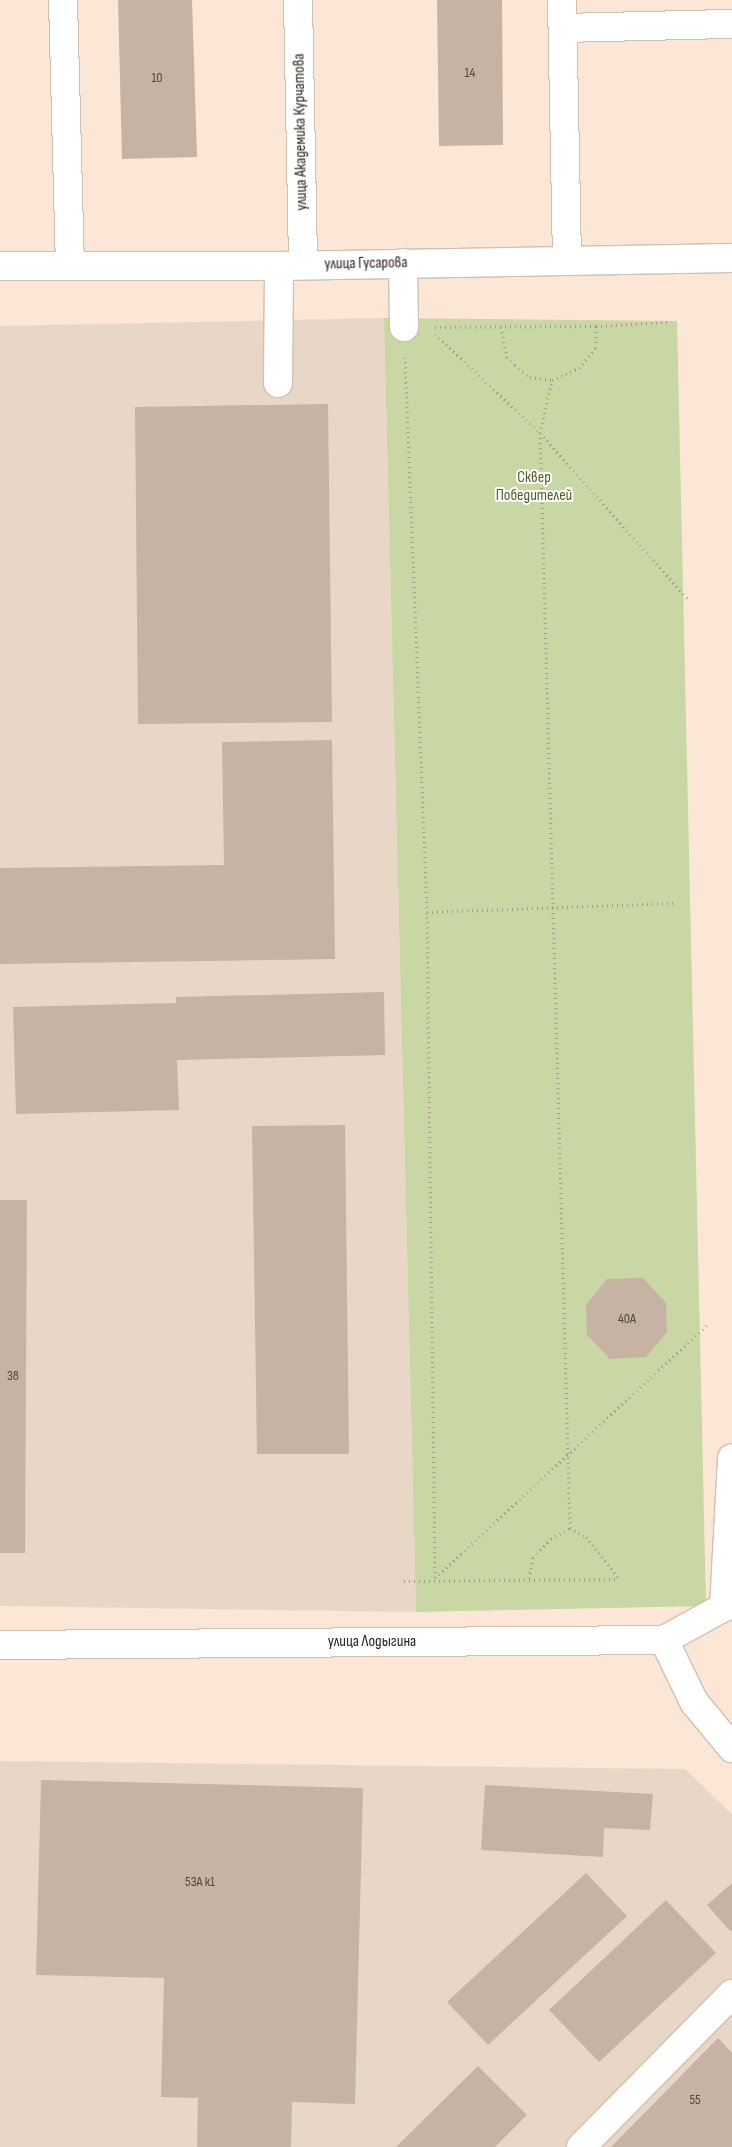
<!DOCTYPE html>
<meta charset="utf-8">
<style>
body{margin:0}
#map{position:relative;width:732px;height:2147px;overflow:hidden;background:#fce7d7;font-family:"Sofia Sans Condensed",sans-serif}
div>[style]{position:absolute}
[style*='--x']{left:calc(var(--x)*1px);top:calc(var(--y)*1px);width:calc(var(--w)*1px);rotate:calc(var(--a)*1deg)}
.industrial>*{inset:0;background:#e8d7c6}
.green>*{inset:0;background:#c8d7a3}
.building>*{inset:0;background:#c7b3a3}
.path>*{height:3px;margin-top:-1.5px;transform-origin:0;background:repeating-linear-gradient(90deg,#a8998d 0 1px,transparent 0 5px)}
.roads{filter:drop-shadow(1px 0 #d3bfaf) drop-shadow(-1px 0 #d3bfaf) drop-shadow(0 1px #d3bfaf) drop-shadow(0 -1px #d3bfaf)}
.minor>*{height:28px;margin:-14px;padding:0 14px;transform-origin:14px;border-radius:14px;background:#fff}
span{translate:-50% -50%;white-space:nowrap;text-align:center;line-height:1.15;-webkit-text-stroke:4px #fff;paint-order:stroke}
.number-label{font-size:14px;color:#52473e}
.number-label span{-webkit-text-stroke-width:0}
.street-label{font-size:16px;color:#2b231d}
.park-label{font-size:16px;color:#515e20}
</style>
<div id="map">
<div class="industrial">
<div style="clip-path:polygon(384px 318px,416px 1612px,0 1606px,0 326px)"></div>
<div style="clip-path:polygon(0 1761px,685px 1769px,732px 1814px,732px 2147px,0 2147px)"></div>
</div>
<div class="green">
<div style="clip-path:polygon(384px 318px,677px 321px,706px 1606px,416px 1612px)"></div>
</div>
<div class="building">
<div style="clip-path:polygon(118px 0,192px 0,197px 157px,122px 159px)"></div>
<div style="clip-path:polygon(437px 0,502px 0,503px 145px,439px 146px)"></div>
<div style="clip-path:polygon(328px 404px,332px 722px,138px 724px,135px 407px)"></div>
<div style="clip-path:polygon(332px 740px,335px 959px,0 964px,0 868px,224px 865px,222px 742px)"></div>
<div style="clip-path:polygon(384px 992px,385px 1055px,177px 1060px,179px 1110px,16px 1114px,13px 1007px,176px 1003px,176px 997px)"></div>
<div style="clip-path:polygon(345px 1125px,349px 1454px,257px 1454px,252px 1126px)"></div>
<div style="clip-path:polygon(0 1200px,27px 1200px,25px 1553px,0 1553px)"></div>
<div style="clip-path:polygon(643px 1278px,666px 1303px,667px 1332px,646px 1357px,610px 1359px,587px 1335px,586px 1305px,607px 1279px)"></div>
<div style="clip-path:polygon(41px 1780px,363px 1788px,355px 2104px,292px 2102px,291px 2147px,197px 2147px,198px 2098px,161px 2097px,164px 1978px,36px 1975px)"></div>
<div style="clip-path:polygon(485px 1785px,653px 1794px,650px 1830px,604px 1828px,603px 1857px,481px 1850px)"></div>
<div style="clip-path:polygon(586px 1873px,627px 1916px,488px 2045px,447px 2002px)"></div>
<div style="clip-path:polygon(732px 1883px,732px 1930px,730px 1931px,707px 1905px)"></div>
<div style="clip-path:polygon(666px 1900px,716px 1953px,599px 2062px,549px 2010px)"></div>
<div style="clip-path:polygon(718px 2038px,732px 2053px,732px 2147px,611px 2147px)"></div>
<div style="clip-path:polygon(478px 2066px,527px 2115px,495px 2147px,396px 2147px)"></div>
</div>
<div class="path">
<div style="--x:435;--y:327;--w:161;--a:-0.4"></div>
<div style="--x:596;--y:326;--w:74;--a:-3.1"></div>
<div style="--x:501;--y:327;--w:31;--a:79"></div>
<div style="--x:507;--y:357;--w:11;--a:45"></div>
<div style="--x:515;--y:365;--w:19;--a:39"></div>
<div style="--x:530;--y:377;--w:22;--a:8"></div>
<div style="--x:435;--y:334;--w:144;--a:43.3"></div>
<div style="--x:540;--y:433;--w:222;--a:48.3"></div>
<div style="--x:405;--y:357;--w:555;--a:87.73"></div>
<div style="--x:427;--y:912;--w:666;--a:89.31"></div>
<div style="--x:427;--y:912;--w:249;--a:-2.1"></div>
<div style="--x:570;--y:1528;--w:1095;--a:-91.57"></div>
<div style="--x:540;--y:433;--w:54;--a:-77.2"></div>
<div style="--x:552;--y:380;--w:30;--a:-24"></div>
<div style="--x:579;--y:368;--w:27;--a:-51"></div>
<div style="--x:596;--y:347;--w:21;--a:-90"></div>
<div style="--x:570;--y:1528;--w:18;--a:29"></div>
<div style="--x:586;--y:1537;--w:53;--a:51.8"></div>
<div style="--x:435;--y:1578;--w:371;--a:-42.9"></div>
<div style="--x:529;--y:1578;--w:21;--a:-79"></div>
<div style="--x:533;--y:1557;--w:25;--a:-45"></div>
<div style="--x:551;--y:1539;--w:22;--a:-30"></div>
<div style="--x:404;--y:1581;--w:215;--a:-0.5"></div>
</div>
<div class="roads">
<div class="minor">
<div style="--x:63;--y:0;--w:266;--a:88.5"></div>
<div style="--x:298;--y:0;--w:265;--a:88.9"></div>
<div style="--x:562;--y:0;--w:261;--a:88.9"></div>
<div style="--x:563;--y:28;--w:169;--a:-1.4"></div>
<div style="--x:403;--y:263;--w:64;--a:89.1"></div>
<div style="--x:0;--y:266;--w:279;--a:0"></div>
<div style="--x:279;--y:266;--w:453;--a:-1"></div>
<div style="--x:278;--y:383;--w:117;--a:-89.5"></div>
<div style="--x:724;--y:1607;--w:149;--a:-86.9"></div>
<div style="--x:664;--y:1640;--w:69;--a:64.2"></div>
<div style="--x:694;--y:1702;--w:60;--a:50.4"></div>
<div style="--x:0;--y:1645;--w:664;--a:-0.43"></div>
<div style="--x:664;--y:1640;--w:68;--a:-28.8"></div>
<div style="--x:581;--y:2147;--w:215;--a:-45.4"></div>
</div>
</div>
<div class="number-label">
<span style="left:470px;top:73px">14</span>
<span style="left:157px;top:78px">10</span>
<span style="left:627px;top:1319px">40А</span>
<span style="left:13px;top:1376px">38</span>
<span style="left:200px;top:1882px">53А к1</span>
<span style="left:695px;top:2100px">55</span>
</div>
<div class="street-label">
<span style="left:301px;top:132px;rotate:-91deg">улица Академика Курчатова</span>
<span style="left:366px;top:264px;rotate:-1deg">улица Гусарова</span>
<span style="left:372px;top:1642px">улица Лодыгина</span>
</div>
<div class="park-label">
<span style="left:534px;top:487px">Сквер<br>Победителей</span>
</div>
</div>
